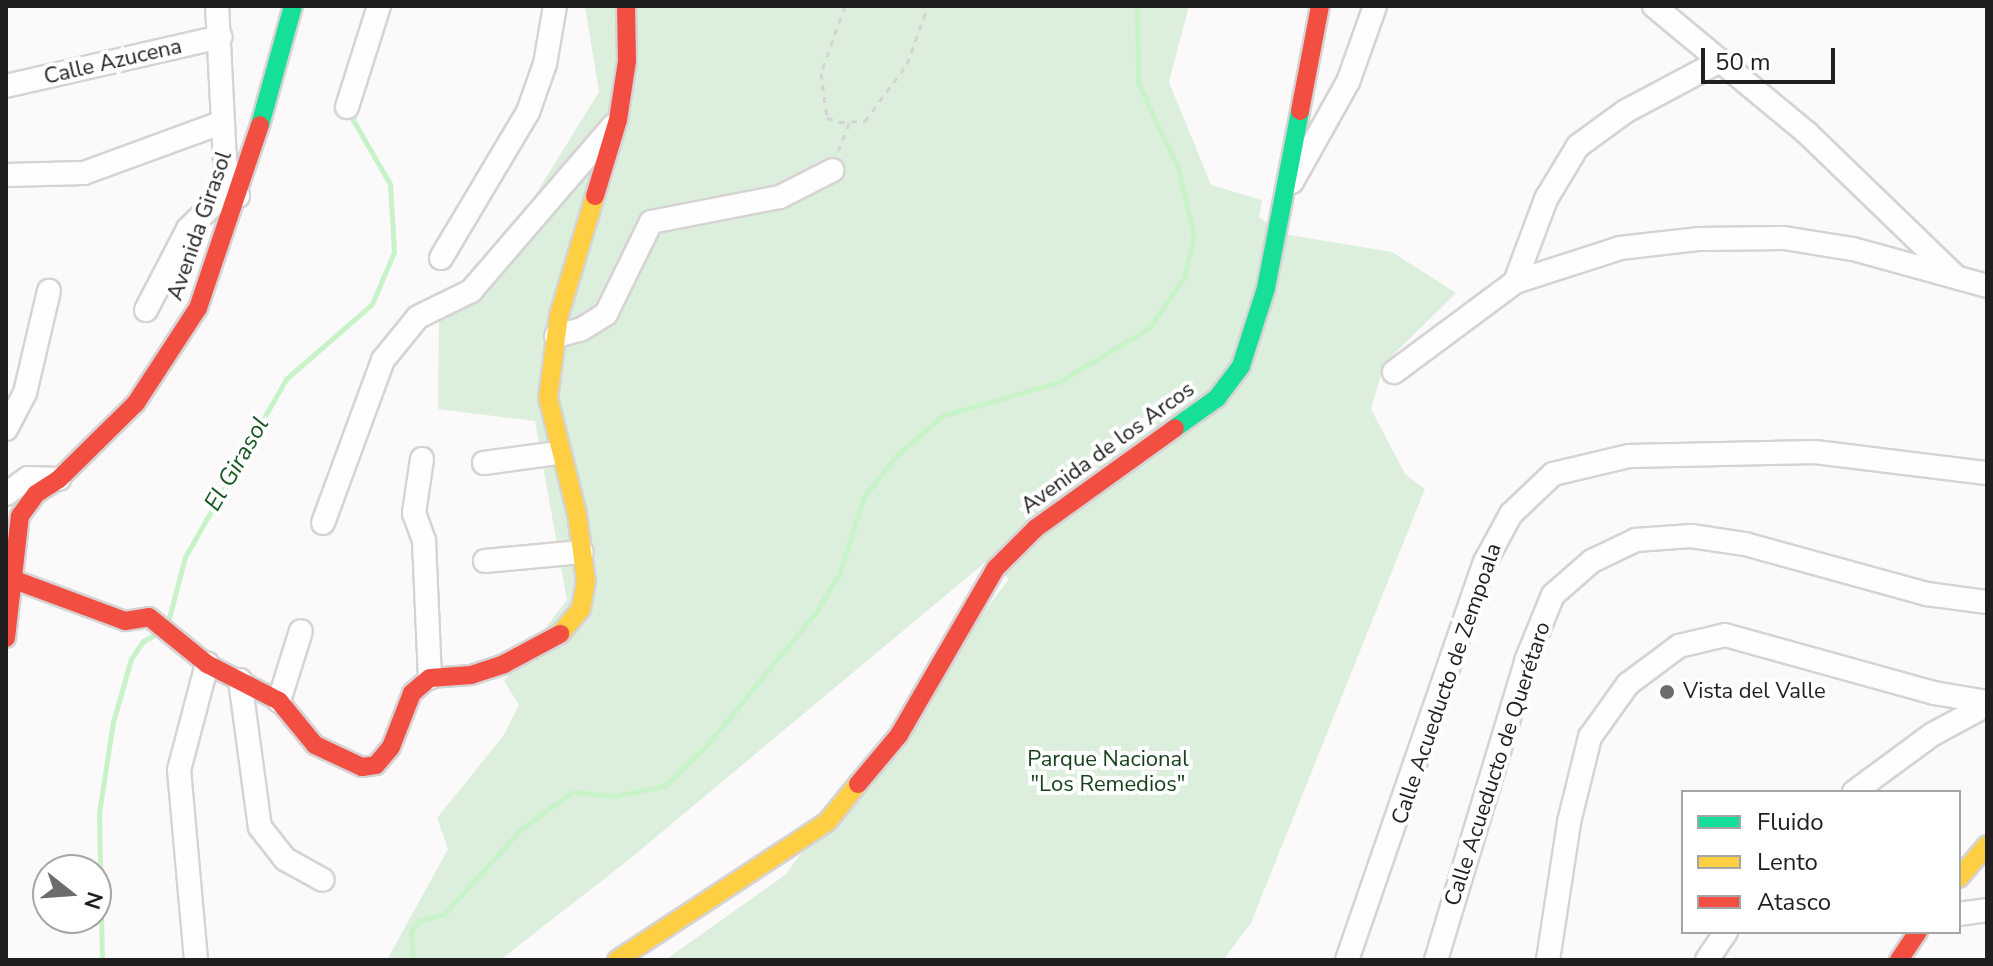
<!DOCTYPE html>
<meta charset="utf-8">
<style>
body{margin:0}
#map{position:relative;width:1993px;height:966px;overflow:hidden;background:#fcf9fb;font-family:"Nunito Sans",sans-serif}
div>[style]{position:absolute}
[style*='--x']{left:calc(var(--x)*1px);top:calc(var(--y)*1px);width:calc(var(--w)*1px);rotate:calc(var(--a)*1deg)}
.green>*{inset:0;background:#dcefdc}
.stream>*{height:5px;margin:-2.5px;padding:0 2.5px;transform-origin:2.5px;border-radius:2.5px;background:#c8f3c9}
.path>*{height:3px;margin-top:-1.5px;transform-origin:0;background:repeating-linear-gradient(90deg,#d5d4d5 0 6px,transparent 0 12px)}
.roads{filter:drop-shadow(2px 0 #d6d3d4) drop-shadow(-2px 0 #d6d3d4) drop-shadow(0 2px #d6d3d4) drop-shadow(0 -2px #d6d3d4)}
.street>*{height:22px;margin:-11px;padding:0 11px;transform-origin:11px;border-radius:11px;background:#fffefe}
.fast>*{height:18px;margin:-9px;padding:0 9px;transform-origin:9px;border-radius:9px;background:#16e098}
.slow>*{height:18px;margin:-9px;padding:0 9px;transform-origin:9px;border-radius:9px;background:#ffcf43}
.jam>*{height:18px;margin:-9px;padding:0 9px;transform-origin:9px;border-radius:9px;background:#f24e42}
.dots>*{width:22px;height:22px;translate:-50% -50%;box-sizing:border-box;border:4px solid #fff;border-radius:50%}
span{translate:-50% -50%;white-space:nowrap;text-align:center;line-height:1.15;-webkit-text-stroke:8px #fff;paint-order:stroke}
.street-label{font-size:22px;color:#201e1f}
.poi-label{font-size:22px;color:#201e1f}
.left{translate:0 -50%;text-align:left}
.park-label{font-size:22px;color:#143f19}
.water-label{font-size:24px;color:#195722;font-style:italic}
.frame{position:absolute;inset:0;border:8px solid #201e1f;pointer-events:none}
.legend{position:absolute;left:1681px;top:790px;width:280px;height:144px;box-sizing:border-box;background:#fff;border:2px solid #a6a5a5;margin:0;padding:10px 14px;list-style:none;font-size:24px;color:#201e1f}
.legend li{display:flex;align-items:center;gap:16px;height:40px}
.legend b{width:40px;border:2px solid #a6a5a5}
.north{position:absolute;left:32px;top:854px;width:80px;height:80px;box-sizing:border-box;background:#fff;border:2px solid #a6a5a5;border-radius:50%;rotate:107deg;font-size:22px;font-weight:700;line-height:32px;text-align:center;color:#201e1f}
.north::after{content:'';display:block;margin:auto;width:28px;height:36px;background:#6d6b6c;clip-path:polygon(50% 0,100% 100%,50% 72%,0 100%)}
.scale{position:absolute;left:1701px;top:48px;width:134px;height:36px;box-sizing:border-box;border:4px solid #201e1f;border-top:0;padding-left:10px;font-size:24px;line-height:28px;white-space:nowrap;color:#201e1f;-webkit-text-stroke:6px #fff;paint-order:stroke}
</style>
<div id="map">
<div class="green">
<div style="clip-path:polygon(585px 6px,1189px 6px,1169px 82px,1211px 185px,1262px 200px,1259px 217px,1283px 234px,1392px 252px,1456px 293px,1384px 364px,1371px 409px,1405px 474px,1425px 489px,1251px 923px,1223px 960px,665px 960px,785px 875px,1009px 579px,988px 560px,626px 862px,500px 960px,387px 960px,448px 849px,437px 818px,504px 735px,519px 705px,504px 681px,567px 600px,535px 421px,438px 409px,439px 313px,534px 197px,599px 92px)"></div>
</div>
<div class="stream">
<div style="--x:169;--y:618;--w:63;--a:-75.3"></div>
<div style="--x:185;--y:557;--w:205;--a:-60.4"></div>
<div style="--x:286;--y:379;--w:114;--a:-41.1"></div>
<div style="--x:372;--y:304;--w:56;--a:-67.1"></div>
<div style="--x:394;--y:252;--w:68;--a:-93.4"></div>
<div style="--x:390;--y:184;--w:74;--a:-120"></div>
<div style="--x:353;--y:120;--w:11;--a:-80"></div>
<div style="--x:102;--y:960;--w:147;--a:-91.2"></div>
<div style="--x:99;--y:813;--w:92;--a:-81.3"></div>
<div style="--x:113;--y:722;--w:66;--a:-74.1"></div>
<div style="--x:131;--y:659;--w:22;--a:-56"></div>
<div style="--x:143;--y:641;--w:13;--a:-27"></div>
<div style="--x:413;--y:960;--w:28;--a:-94"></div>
<div style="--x:411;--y:932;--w:13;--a:-58"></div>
<div style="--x:418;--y:921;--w:27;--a:-15"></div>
<div style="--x:444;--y:914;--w:116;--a:-47.8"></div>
<div style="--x:522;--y:828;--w:62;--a:-35.2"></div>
<div style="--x:573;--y:792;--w:41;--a:5.6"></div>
<div style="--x:614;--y:796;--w:52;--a:-11.1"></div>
<div style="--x:665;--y:786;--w:57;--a:-44.3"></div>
<div style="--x:706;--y:746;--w:173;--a:-50.6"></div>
<div style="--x:816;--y:612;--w:44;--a:-58.8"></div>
<div style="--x:839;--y:574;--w:81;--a:-72"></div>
<div style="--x:864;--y:497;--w:52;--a:-52"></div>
<div style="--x:896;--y:456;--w:61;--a:-41"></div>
<div style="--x:942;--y:416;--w:122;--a:-16.2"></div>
<div style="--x:1059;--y:382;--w:105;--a:-31"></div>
<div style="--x:1149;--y:328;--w:62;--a:-55.5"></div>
<div style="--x:1184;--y:277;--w:41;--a:-76"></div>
<div style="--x:1194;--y:237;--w:71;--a:-103.1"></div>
<div style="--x:1178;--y:168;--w:94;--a:-115.2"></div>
<div style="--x:1138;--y:83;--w:77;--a:-90.7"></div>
</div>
<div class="path">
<div style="--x:845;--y:6;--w:71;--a:109.7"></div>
<div style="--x:821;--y:73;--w:45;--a:82.4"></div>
<div style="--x:827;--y:118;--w:13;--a:18"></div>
<div style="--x:839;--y:122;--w:26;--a:-2"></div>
<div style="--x:865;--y:121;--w:71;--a:-53.6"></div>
<div style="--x:907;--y:64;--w:62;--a:-70.1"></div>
<div style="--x:838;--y:151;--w:32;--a:-68"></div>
</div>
<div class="roads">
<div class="street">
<div style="--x:1654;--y:6;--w:199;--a:39.7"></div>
<div style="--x:1807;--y:133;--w:204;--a:44"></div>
<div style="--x:6;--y:86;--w:220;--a:-12.9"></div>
<div style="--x:347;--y:107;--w:106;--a:-72.4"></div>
<div style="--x:6;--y:175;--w:78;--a:-1.5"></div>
<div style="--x:84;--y:173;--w:148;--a:-20.1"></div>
<div style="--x:1292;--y:182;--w:115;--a:-60.8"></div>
<div style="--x:1348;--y:82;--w:81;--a:-70.4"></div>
<div style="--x:441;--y:258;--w:170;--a:-59.2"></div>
<div style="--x:528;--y:112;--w:51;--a:-70.5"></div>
<div style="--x:545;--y:64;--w:59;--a:-80.2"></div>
<div style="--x:1515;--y:282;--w:89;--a:-69.5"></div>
<div style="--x:1546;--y:199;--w:62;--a:-58.9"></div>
<div style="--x:1578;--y:146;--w:59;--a:-36.1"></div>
<div style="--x:1626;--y:111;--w:104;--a:-28"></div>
<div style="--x:146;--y:310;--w:91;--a:-62.6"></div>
<div style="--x:188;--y:229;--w:45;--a:-44.1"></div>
<div style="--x:220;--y:198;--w:18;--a:-6"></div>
<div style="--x:238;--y:196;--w:36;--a:-111"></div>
<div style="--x:225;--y:162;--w:156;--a:-92.9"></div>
<div style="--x:556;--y:336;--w:27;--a:-15"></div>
<div style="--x:582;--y:329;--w:28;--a:-32"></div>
<div style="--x:606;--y:314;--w:102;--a:-63.9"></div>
<div style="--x:651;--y:222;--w:131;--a:-11"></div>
<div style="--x:780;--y:197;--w:59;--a:-27"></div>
<div style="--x:1394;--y:372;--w:151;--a:-36.6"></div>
<div style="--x:1515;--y:282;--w:110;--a:-17.9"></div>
<div style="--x:1620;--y:248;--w:80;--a:-6.5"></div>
<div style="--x:1699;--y:239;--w:85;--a:-0.7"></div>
<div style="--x:1784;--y:238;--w:70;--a:9.1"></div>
<div style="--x:1853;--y:249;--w:139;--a:15.4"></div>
<div style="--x:6;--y:429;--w:41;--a:-62.2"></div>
<div style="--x:25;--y:393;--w:105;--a:-76.8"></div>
<div style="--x:422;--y:459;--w:55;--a:98.4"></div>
<div style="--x:414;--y:513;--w:30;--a:70"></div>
<div style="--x:424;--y:541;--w:137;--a:87.5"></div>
<div style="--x:484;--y:463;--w:75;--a:-7.7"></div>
<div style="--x:6;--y:494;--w:27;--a:-36"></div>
<div style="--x:28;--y:478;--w:31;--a:2"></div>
<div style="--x:323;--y:523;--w:174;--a:-69.8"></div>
<div style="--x:383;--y:360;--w:55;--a:-50.9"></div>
<div style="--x:418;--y:317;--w:59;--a:-26.1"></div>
<div style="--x:471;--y:291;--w:218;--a:-49.3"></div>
<div style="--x:485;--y:561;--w:97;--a:-5.3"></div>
<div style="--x:240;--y:680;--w:148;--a:82.3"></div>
<div style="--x:260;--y:827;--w:41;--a:52"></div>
<div style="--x:285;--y:859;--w:43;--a:28.9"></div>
<div style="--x:279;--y:701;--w:73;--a:-72.6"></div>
<div style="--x:1854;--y:792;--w:98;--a:-36.3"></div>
<div style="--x:1933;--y:734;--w:61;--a:-28.2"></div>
<div style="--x:1959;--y:914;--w:28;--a:-8"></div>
<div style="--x:196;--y:960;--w:191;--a:-95.1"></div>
<div style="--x:179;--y:770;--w:110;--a:-75.2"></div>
<div style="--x:1347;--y:960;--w:421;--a:-70.9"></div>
<div style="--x:1485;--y:562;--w:55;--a:-61.6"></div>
<div style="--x:1511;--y:514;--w:58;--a:-43.6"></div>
<div style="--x:1553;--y:474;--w:78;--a:-13.3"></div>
<div style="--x:1629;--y:456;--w:186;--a:-1.2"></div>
<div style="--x:1815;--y:452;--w:173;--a:7"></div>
<div style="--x:1436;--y:960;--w:312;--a:-73.2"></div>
<div style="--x:1526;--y:661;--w:71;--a:-67.8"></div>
<div style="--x:1553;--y:595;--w:52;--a:-41.1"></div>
<div style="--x:1592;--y:561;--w:49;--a:-25.5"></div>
<div style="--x:1636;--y:540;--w:55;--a:-4.2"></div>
<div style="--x:1691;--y:536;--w:55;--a:8.4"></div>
<div style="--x:1745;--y:544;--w:189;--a:15.4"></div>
<div style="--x:1927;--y:594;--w:61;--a:7.6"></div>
<div style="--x:1548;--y:960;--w:140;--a:-81.3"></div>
<div style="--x:1569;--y:822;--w:88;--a:-76.1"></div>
<div style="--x:1590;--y:737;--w:65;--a:-54.4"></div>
<div style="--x:1628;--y:684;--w:64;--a:-36.7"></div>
<div style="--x:1679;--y:646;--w:47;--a:-13.4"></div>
<div style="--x:1725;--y:635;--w:217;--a:15.5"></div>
<div style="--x:1934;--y:693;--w:54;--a:9.6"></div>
<div style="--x:1707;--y:960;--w:34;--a:-56"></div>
</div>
<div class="fast">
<div style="--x:260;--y:125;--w:123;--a:-74.5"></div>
<div style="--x:1175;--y:428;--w:52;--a:-35.5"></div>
<div style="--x:1217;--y:398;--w:40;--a:-53"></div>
<div style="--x:1241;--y:366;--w:82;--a:-72.2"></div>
<div style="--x:1266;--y:288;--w:180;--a:-79.1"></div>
</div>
<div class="slow">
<div style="--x:560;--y:634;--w:33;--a:-50"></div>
<div style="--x:581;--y:609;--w:27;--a:-80"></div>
<div style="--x:586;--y:582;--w:69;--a:-97.5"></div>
<div style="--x:577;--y:514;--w:120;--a:-104"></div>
<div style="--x:548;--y:398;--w:84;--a:-82.5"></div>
<div style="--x:559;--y:315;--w:124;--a:-73.2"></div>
<div style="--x:1959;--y:878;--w:43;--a:-49.7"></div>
<div style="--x:617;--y:960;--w:251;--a:-33.3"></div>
<div style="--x:827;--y:822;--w:49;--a:-50.8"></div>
</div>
<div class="jam">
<div style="--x:1300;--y:111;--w:107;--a:-79.2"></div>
<div style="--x:595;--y:196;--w:79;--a:-73.2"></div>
<div style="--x:618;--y:120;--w:60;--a:-81.3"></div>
<div style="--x:627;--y:61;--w:55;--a:-91"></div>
<div style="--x:12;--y:579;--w:121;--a:20.4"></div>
<div style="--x:125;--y:621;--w:24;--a:-9"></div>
<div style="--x:149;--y:617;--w:75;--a:39"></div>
<div style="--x:207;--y:664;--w:81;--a:27.2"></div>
<div style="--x:279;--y:701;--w:57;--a:50.7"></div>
<div style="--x:315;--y:745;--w:52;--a:25.1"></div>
<div style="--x:362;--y:767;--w:14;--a:-8"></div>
<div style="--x:376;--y:765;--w:23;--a:-50"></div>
<div style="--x:391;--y:747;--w:58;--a:-68.7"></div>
<div style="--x:412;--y:693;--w:23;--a:-40"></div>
<div style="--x:430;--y:678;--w:41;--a:-4.2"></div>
<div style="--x:471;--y:675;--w:35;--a:-18"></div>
<div style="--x:504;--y:664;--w:64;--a:-28.2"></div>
<div style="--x:6;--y:638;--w:123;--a:-83.5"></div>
<div style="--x:20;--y:516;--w:27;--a:-54"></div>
<div style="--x:36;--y:494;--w:27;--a:-33"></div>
<div style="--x:59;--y:479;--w:108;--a:-44.6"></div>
<div style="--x:136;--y:403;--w:113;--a:-56.9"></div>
<div style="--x:198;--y:308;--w:193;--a:-71.3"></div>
<div style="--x:858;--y:784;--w:64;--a:-50.1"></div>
<div style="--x:899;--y:735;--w:193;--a:-59.9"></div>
<div style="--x:996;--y:568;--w:57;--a:-45"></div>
<div style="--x:1036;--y:528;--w:171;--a:-35.7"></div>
<div style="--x:1899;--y:960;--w:34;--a:-56"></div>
</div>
</div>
<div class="dots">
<div style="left:1667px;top:692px;background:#6d6b6c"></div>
</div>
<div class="street-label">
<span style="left:113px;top:62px;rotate:-13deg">Calle Azucena</span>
<span style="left:200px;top:226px;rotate:-71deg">Avenida Girasol</span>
<span style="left:1108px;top:448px;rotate:-36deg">Avenida de los Arcos</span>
<span style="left:1447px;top:684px;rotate:-71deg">Calle Acueducto de Zempoala</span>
<span style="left:1498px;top:764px;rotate:-72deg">Calle Acueducto de Querétaro</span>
</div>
<div class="poi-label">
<span class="left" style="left:1683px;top:692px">Vista del Valle</span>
</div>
<div class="park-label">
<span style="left:1108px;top:772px">Parque Nacional<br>"Los Remedios"</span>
</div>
<div class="water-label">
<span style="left:237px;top:464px;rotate:-60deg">El Girasol</span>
</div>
<div class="frame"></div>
<ul class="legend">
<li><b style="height:10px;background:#16e098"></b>Fluido</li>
<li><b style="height:10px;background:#ffcf43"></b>Lento</li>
<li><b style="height:10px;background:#f24e42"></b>Atasco</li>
</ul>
<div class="north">N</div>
<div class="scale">50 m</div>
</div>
